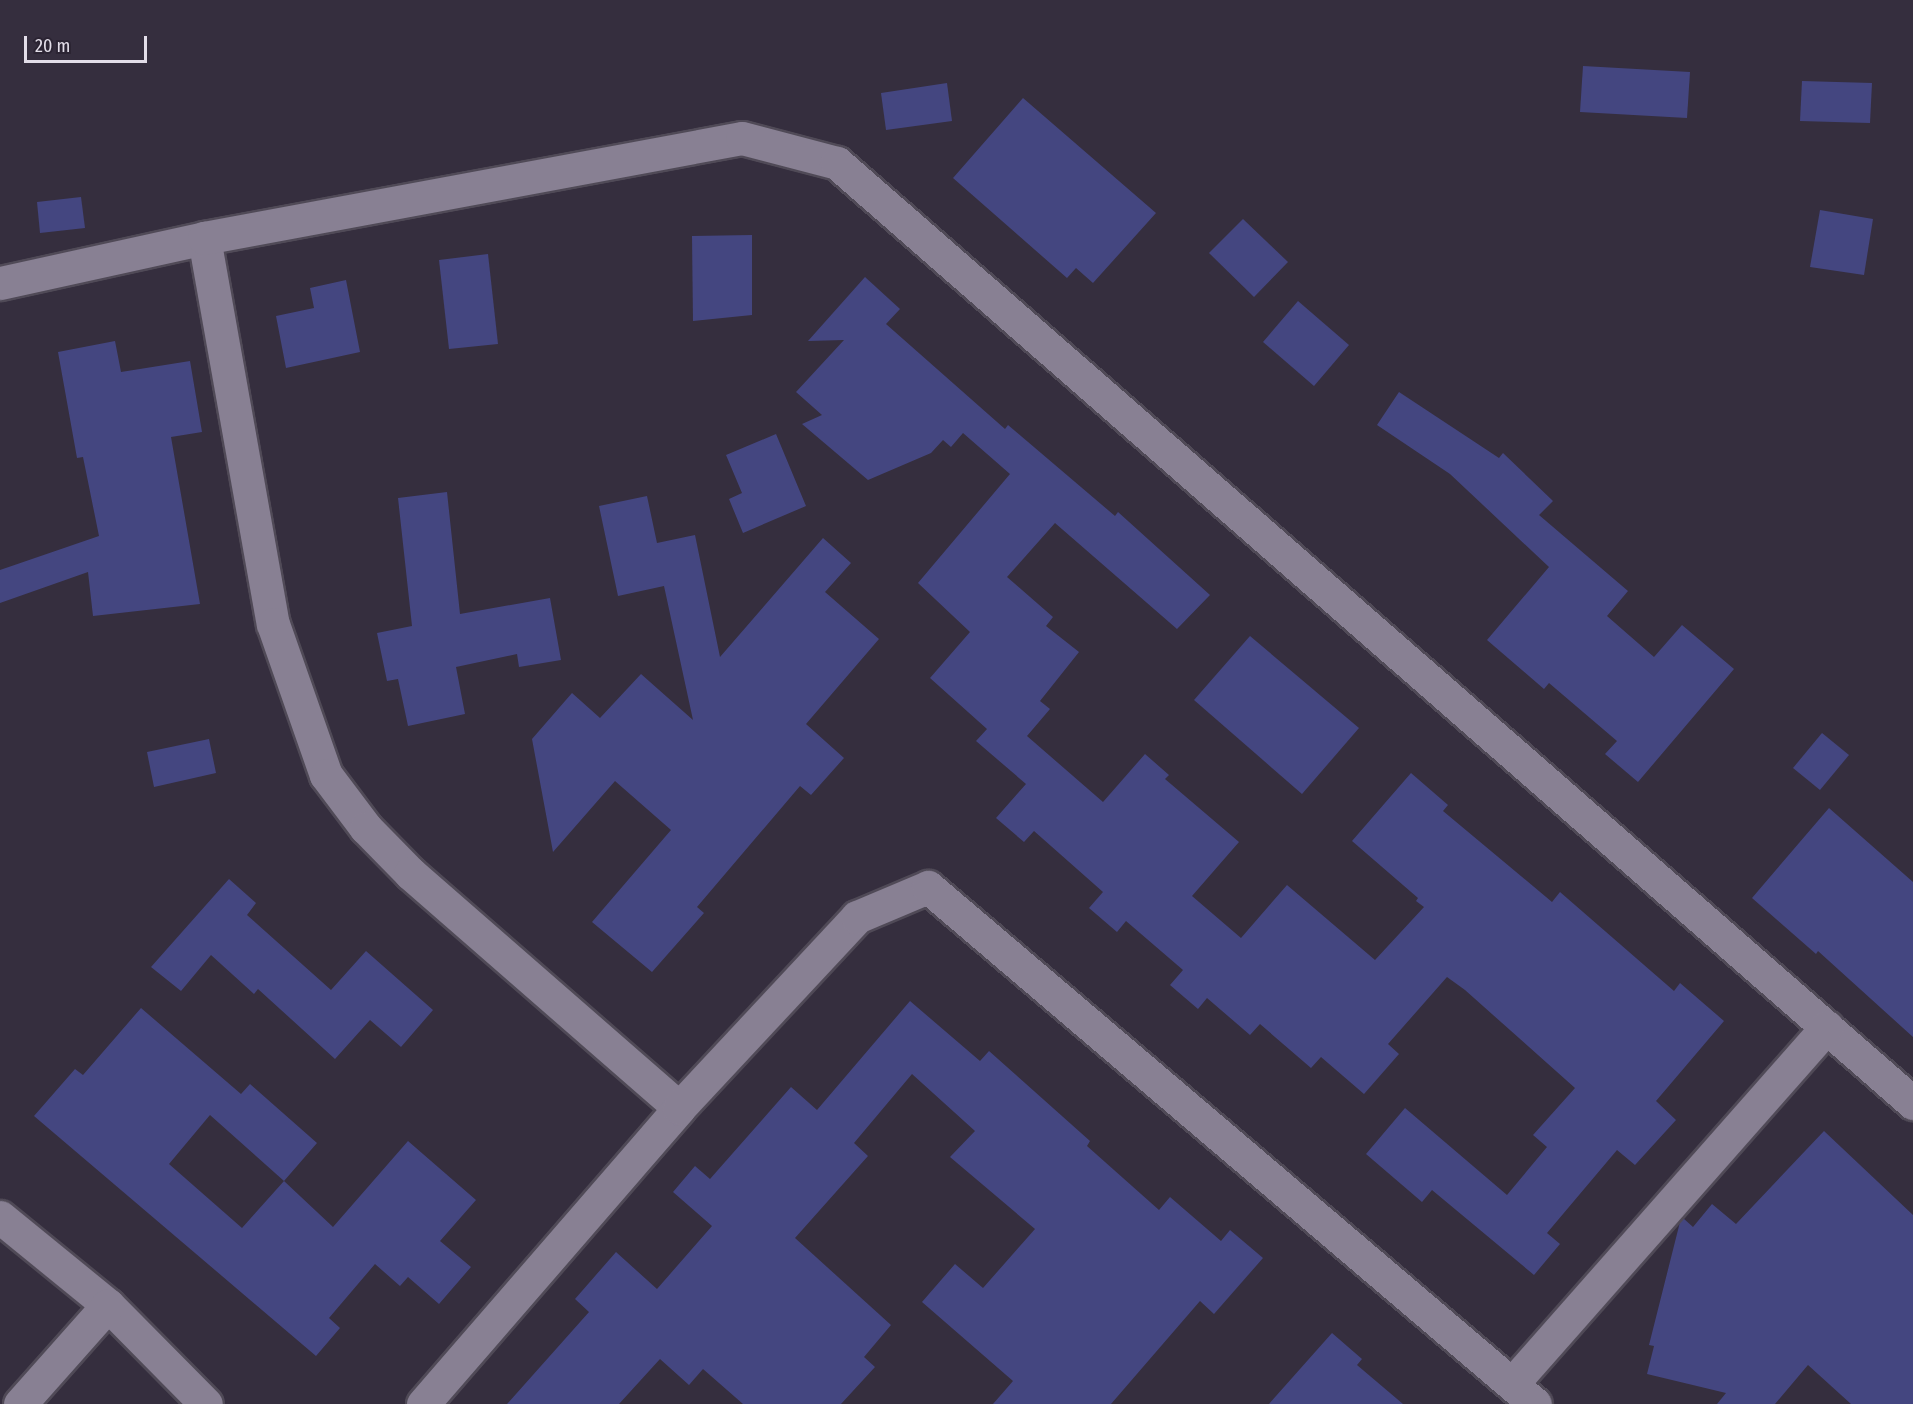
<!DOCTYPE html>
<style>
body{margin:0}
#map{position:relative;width:1913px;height:1404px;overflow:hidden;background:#352e3e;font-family:"Fira Sans Condensed",sans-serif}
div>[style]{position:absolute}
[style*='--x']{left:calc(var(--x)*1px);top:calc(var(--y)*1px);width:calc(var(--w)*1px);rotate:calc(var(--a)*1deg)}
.building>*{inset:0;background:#444680}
.roads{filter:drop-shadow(2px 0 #504a57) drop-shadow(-2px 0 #504a57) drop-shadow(0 2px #504a57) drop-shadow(0 -2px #504a57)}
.minor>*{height:33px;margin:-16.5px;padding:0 16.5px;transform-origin:16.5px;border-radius:16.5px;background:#888093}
span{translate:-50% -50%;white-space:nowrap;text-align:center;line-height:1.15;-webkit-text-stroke:5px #2b2433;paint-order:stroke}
.scale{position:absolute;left:24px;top:36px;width:123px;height:27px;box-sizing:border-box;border:3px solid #e3dee9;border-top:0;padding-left:8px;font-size:18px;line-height:21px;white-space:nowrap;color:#e3dee9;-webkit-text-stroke:4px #2b2433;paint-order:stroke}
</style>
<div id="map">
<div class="building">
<div style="clip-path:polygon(1583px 66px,1690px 72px,1687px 118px,1580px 112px)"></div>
<div style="clip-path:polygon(1802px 81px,1872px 83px,1870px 123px,1800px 121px)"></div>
<div style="clip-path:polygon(947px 83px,952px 121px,886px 130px,881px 93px)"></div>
<div style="clip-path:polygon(1023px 98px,1156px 213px,1093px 283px,1076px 268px,1067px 278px,953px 178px)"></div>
<div style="clip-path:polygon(81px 197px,85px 228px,40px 233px,37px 202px)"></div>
<div style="clip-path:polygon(1820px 210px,1873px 219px,1864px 275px,1810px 267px)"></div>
<div style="clip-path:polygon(1243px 219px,1288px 262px,1254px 297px,1209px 253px)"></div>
<div style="clip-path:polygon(752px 235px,752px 315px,693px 321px,692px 236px)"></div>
<div style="clip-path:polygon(488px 254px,498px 344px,449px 349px,439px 260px)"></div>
<div style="clip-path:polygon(865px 277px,900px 309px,886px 324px,1005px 429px,1008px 425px,1115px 516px,1118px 512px,1210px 595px,1177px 629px,1055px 523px,1007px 577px,1053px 617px,1046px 626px,1079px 652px,1040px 701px,1050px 709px,1027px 736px,1103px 802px,1145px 754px,1169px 775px,1165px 779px,1239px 842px,1192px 896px,1241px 938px,1287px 885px,1375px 960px,1424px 907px,1416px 901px,1418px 898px,1352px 841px,1411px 773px,1448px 805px,1443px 811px,1552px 902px,1560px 892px,1674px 991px,1680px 983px,1724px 1021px,1656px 1101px,1676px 1120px,1635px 1165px,1617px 1150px,1547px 1233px,1560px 1244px,1534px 1275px,1432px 1190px,1422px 1202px,1366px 1154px,1405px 1108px,1507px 1195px,1547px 1147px,1533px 1135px,1575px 1088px,1465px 990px,1447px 977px,1388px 1044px,1399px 1054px,1364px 1094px,1321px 1057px,1311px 1068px,1260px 1024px,1250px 1035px,1207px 998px,1198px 1009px,1170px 985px,1183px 970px,1126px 921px,1117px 932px,1089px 908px,1103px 892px,1034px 831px,1024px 842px,996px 818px,1026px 784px,976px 741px,987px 729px,930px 678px,970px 632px,918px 583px,1010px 474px,963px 433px,951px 447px,943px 440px,931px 453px,868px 480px,802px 424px,822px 415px,796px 392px,844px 340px,808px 341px)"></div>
<div style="clip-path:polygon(346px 280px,360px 352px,286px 368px,276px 316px,314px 308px,310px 288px)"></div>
<div style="clip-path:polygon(1298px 301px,1349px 345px,1314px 386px,1263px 342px)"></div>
<div style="clip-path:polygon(115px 341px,121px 372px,190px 361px,202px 432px,171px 437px,200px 604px,93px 616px,88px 572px,0 603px,0 570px,99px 536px,83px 457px,77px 458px,58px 352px)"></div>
<div style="clip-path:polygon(1399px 392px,1499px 458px,1503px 453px,1553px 501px,1539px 515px,1628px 591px,1607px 616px,1654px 657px,1682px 625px,1734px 669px,1638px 782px,1605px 754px,1617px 741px,1549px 683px,1544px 689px,1487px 640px,1549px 567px,1450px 474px,1377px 425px)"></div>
<div style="clip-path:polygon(776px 434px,806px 506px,743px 533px,729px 499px,742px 493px,726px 455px)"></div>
<div style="clip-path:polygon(447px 492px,460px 614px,550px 598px,561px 660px,519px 667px,517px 654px,456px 667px,465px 714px,408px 726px,398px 679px,387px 681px,377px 633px,412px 626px,398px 498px)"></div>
<div style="clip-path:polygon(647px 496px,657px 543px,695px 535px,720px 657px,823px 538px,851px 563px,825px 592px,879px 639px,806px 724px,844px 758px,811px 795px,800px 786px,697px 907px,704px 913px,652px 972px,592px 922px,671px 830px,615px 781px,553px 852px,532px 739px,572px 693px,600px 718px,641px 674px,693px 720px,664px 586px,618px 596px,599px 506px)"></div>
<div style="clip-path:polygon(1250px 636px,1359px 728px,1302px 794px,1194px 700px)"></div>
<div style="clip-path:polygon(1822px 733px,1849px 755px,1820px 790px,1793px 768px)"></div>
<div style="clip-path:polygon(209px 739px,216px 773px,154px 787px,147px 752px)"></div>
<div style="clip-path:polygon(1829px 808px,1913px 882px,1913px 1037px,1818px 951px,1816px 954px,1752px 898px)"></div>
<div style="clip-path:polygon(229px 879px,256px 903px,247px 915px,331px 990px,366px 951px,433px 1010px,401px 1047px,370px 1020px,335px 1059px,258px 989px,254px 994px,211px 955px,181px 991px,151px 967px)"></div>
<div style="clip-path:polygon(910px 1001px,980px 1061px,989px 1051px,1090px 1141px,1087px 1146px,1159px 1210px,1170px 1197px,1221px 1241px,1230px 1230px,1263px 1258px,1214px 1314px,1200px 1301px,1111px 1404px,993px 1404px,1013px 1381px,922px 1302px,955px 1264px,983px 1288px,1035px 1229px,950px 1157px,975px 1131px,912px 1074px,854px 1143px,868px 1156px,795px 1238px,891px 1325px,864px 1357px,875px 1367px,841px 1404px,743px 1404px,703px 1369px,689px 1385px,660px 1359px,619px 1404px,507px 1404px,589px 1312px,575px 1299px,616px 1252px,657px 1289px,712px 1226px,673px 1192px,695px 1166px,710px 1179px,791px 1087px,817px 1110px)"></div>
<div style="clip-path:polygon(141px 1008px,241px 1094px,250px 1084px,317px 1143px,284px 1181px,210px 1115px,169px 1164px,242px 1228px,284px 1181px,333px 1227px,408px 1141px,476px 1200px,440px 1241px,471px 1267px,439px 1304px,408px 1277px,400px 1286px,375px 1264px,329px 1318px,340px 1328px,316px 1356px,34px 1116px,75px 1069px,83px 1075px)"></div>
<div style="clip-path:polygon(1824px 1131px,1913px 1215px,1913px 1404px,1851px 1404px,1808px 1365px,1775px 1404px,1717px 1404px,1726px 1393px,1647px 1374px,1654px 1346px,1649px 1345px,1680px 1222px,1683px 1218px,1693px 1227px,1712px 1204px,1736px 1224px)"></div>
<div style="clip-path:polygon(1332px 1333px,1362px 1359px,1357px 1365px,1403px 1404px,1269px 1404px)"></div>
</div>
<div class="roads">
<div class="minor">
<div style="--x:204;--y:238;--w:392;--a:79.9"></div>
<div style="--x:273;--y:624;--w:160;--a:70.7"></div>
<div style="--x:326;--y:775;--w:66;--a:53"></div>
<div style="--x:366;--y:828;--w:63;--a:45.6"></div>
<div style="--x:410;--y:873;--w:357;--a:41.1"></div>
<div style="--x:0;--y:283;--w:209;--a:-12.4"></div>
<div style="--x:204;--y:238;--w:547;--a:-10.53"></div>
<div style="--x:742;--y:138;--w:98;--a:14.7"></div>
<div style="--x:837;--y:163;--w:1429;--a:41.14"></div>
<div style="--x:0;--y:1217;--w:139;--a:39.2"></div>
<div style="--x:108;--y:1305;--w:139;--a:45.3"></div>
<div style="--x:1512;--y:1384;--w:476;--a:-48.6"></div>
<div style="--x:20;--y:1404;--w:132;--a:-48.4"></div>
<div style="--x:423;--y:1404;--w:391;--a:-49.1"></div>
<div style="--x:679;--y:1108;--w:261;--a:-47"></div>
<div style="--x:857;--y:917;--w:77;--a:-22.9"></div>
<div style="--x:928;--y:887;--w:797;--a:40.42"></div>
</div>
</div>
<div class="scale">20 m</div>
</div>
